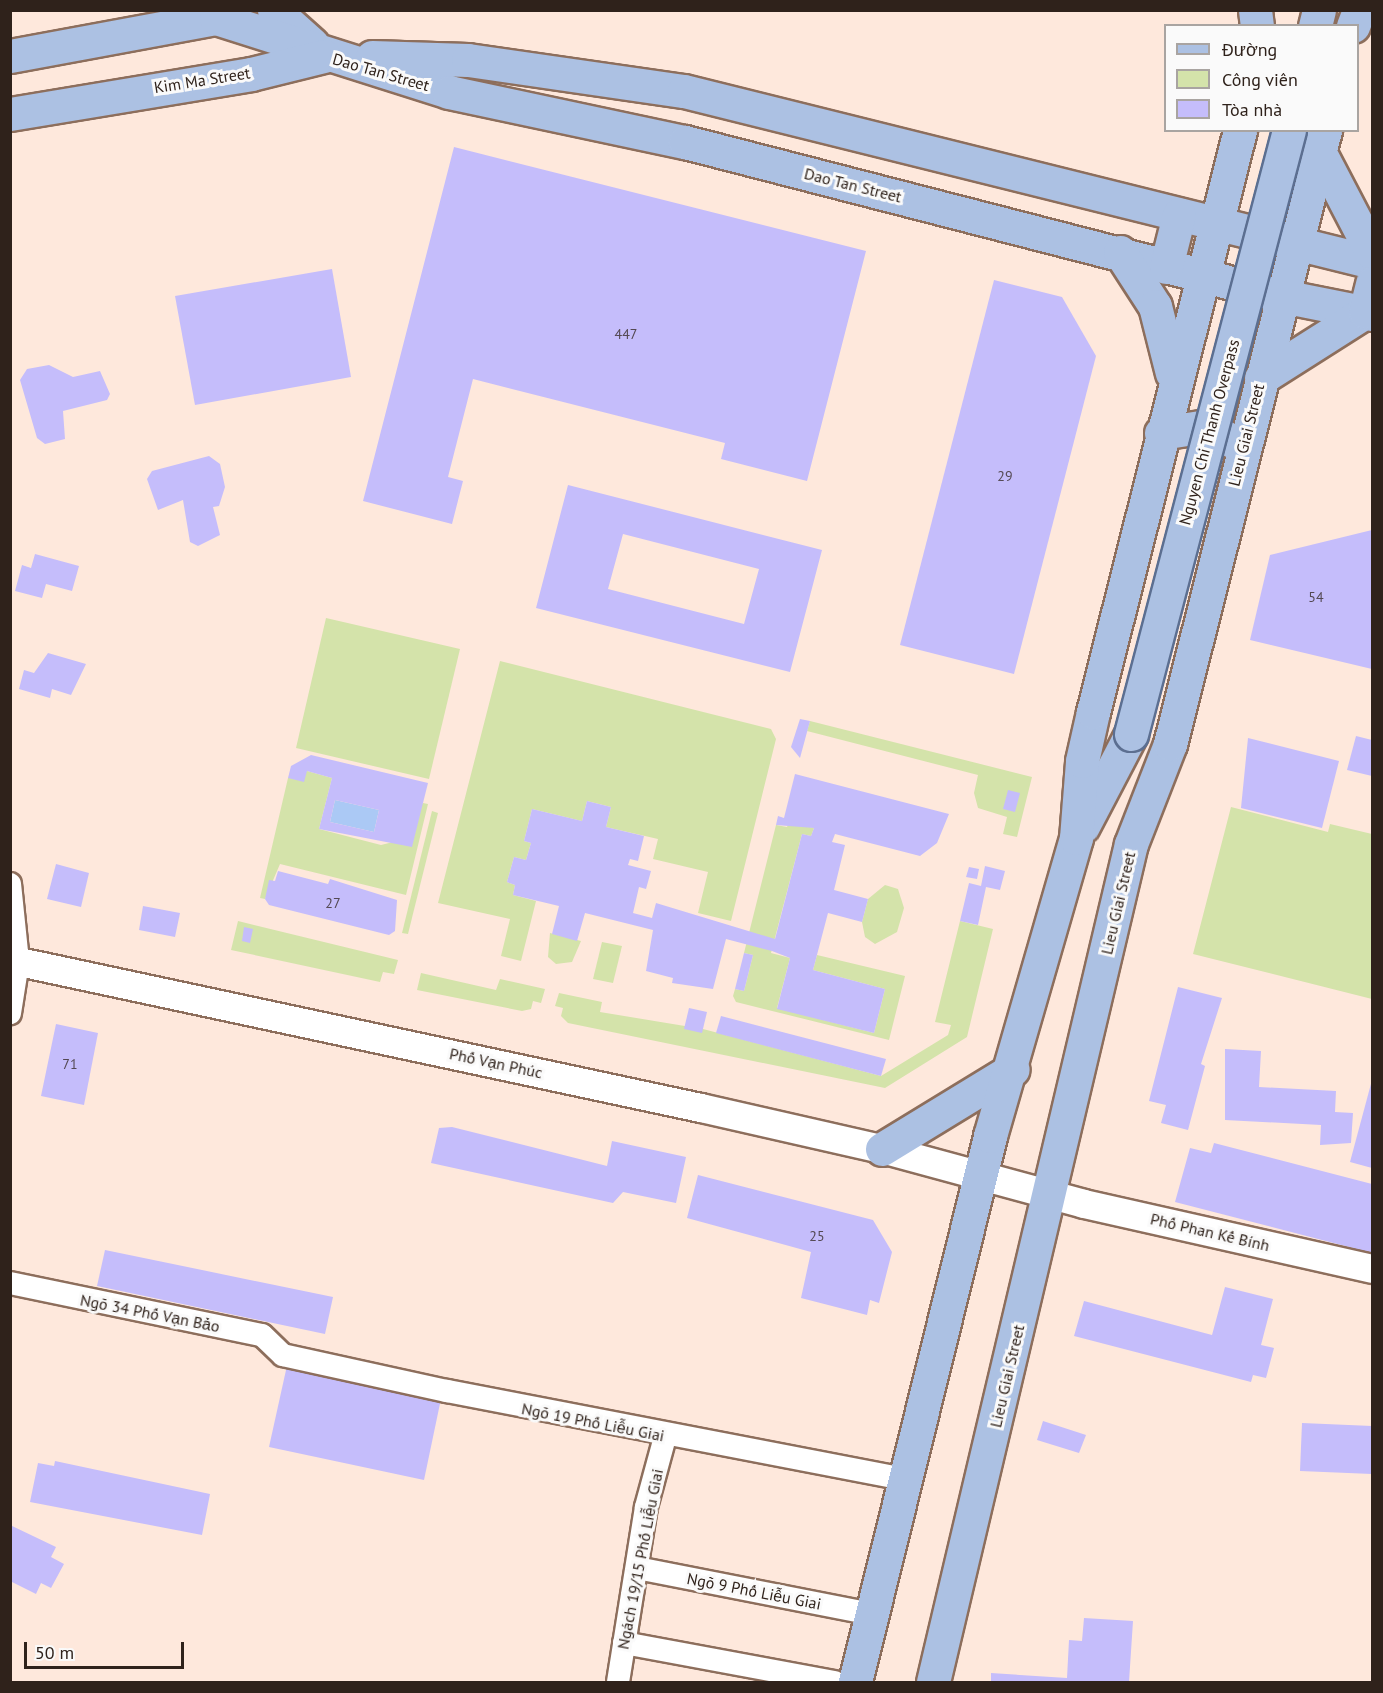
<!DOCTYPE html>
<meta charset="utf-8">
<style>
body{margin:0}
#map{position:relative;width:1383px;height:1693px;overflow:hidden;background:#fee8dc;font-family:"PT Sans",sans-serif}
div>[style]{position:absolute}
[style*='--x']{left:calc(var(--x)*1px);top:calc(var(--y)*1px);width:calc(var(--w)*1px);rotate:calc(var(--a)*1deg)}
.green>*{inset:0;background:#d4e3aa}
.water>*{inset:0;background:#abc9f5}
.building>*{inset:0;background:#c5bdfb}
.roads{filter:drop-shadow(2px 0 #8d6e5c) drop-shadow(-2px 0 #8d6e5c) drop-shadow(0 2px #8d6e5c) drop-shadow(0 -2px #8d6e5c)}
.minor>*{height:22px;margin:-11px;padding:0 11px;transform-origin:11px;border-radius:11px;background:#fff}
.tertiary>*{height:28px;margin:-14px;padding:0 14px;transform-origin:14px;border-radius:14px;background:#fff}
.primary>*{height:33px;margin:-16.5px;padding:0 16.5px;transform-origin:16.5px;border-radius:16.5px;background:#acc1e3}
.bridges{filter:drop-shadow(2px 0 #5c6f91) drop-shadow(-2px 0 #5c6f91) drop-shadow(0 2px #5c6f91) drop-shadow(0 -2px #5c6f91)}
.primary-bridge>*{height:33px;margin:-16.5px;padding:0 16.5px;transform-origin:16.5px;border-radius:16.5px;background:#acc1e3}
span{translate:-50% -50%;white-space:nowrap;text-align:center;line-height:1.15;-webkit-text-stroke:6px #fafafa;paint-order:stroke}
.number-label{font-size:14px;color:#544953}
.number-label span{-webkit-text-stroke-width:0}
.street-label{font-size:16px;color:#2f221b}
.frame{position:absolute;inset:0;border:12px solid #2f221b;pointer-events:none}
.legend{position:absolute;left:1164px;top:24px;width:195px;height:108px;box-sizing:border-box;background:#fafafa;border:2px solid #a9a4a1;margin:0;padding:8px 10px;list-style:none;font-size:18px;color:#2f221b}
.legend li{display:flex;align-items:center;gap:12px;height:30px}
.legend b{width:30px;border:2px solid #a9a4a1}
.scale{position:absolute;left:24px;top:1642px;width:160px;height:27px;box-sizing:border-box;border:3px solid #2f221b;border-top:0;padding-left:8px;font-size:18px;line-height:21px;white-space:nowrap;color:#2f221b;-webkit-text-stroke:4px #fafafa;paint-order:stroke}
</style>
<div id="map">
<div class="green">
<div style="clip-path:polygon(326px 618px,460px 649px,429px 779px,296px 748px)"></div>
<div style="clip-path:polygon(500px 661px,771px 729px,776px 739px,731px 921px,698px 913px,708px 872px,653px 859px,658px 839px,606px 827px,611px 807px,587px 801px,582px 821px,532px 809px,524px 841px,531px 843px,526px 860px,514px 857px,507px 882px,515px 885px,513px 895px,536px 901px,521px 961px,501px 956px,510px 919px,438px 903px)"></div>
<div style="clip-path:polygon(810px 721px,1032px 777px,1017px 837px,1003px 834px,1007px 817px,978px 808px,974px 793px,978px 775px,807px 731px)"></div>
<div style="clip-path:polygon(307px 771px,332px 778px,319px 829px,381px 845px,393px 842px,423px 803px,428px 804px,406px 895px,280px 864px,265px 899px,260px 898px,288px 778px)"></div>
<div style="clip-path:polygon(1231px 807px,1328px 832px,1330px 824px,1372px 834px,1372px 999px,1193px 954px)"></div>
<div style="clip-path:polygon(432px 811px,438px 813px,408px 934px,402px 933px)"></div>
<div style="clip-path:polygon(789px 822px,814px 828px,811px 836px,802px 834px,771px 953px,790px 958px,777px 1008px,874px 1033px,885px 989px,813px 970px,817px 955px,905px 976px,889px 1040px,736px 1002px,733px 996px,735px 989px,744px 991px,753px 955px,744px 953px,776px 825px,787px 827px)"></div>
<div style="clip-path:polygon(885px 885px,898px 889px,904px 908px,897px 932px,875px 944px,865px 937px,862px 922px,868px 899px)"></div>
<div style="clip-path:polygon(238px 921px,398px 960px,394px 974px,383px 972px,380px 982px,231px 950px)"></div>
<div style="clip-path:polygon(960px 921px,993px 929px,967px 1037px,885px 1088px,568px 1023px,561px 1016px,563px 1008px,555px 1006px,559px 993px,602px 1002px,600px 1012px,703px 1029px,881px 1076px,948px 1035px,951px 1025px,935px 1022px)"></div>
<div style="clip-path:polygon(550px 933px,581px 941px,572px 962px,556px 964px,548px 957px)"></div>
<div style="clip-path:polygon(602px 942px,622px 946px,613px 983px,593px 979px)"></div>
<div style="clip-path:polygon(421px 973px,496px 990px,500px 979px,545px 989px,541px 1003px,533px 1001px,531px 1009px,522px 1011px,417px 990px)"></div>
</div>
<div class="water">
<div style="clip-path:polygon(335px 800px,379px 810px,374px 832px,330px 822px)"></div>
</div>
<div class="building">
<div style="clip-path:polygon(454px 147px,866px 251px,807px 481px,721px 459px,725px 443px,473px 379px,448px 477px,463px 481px,452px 524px,363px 501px)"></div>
<div style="clip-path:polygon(332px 269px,351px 377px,195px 405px,175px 296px)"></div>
<div style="clip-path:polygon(994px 280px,1062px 297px,1096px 356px,1014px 674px,900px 645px)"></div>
<div style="clip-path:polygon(49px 365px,73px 377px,100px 371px,110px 394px,107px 400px,63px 411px,65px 439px,45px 444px,37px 438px,20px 380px,27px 369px)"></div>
<div style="clip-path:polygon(209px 456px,220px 464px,225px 487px,219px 506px,213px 507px,220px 535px,198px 546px,190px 542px,183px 500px,158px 510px,147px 479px,152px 471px)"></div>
<div style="clip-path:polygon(evenodd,568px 485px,822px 550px,790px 672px,536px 608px,568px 485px,623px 534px,759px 569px,744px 624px,608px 589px,623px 534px)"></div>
<div style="clip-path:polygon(1372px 530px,1372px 669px,1250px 640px,1270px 555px)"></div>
<div style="clip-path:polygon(35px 554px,79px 566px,72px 591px,46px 584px,42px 598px,15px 591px,22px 565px,31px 568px)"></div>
<div style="clip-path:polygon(48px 653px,86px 664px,71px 695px,52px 689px,50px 698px,19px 689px,24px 670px,34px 673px)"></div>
<div style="clip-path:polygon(800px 719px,810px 721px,800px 758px,791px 747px)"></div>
<div style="clip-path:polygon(1356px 736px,1372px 740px,1372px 776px,1347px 770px)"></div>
<div style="clip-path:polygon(1248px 738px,1339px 761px,1322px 828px,1241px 808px)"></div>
<div style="clip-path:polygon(evenodd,311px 755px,428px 783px,412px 847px,319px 829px,332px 778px,307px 771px,304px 782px,288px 778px,291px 766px,311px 755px,335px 800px,379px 810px,374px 832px,330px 822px,335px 800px)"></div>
<div style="clip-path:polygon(795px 774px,949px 814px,937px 843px,920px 856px,835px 834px,832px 842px,845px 845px,834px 890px,868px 899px,862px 922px,828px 913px,813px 970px,885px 989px,874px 1033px,777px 1009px,790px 958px,772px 951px,726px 939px,713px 989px,672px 983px,673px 978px,646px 971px,653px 930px,585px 913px,577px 941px,552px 934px,559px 906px,513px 895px,515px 885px,507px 882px,514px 857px,526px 860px,531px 843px,524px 841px,532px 809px,582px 821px,587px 801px,611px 807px,606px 827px,644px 836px,638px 861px,630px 859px,628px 865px,651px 871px,646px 889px,639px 887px,633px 913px,652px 918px,656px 903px,775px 939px,802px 834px,811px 836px,814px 828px,776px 825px,778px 816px,784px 818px)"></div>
<div style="clip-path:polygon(1008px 790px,1020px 793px,1015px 812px,1003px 809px)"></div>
<div style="clip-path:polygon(56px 864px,89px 873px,81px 907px,47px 899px)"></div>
<div style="clip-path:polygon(985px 866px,1005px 871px,1000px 890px,986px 887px,978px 925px,960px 921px,969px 883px,981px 886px)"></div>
<div style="clip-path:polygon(969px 867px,979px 869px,977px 879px,966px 877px)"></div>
<div style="clip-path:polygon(278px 871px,328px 884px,330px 879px,397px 900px,395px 931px,389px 935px,269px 905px,265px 899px,269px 880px,275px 881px)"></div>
<div style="clip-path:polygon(143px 906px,180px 913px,175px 937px,139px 930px)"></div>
<div style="clip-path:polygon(244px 927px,253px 929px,250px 943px,242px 941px)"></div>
<div style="clip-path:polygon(744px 953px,753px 955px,744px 991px,735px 989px)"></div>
<div style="clip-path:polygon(1178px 987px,1222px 998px,1201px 1064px,1205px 1066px,1188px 1130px,1161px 1123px,1166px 1105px,1149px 1101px)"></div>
<div style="clip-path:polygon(689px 1008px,707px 1012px,702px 1033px,684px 1029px)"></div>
<div style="clip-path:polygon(721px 1016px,886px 1059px,881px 1076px,716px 1033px)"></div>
<div style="clip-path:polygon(56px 1024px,98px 1033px,84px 1105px,41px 1096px)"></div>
<div style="clip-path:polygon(1225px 1049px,1261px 1051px,1259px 1087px,1336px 1091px,1335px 1112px,1353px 1113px,1351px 1143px,1320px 1145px,1321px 1125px,1225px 1120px)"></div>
<div style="clip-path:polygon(1372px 1080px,1372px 1168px,1350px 1162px)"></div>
<div style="clip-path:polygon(452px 1127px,607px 1166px,612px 1141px,686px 1157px,676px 1203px,623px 1192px,613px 1203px,431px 1163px,439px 1128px)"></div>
<div style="clip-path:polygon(1214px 1143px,1372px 1184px,1372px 1253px,1175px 1202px,1190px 1148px,1211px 1153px)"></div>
<div style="clip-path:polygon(698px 1175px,873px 1220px,892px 1252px,879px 1303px,870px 1300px,867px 1315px,801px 1298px,811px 1252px,687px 1218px)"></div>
<div style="clip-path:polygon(105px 1250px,333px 1297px,325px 1334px,97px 1286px)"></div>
<div style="clip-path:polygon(1225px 1287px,1273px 1299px,1261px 1345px,1274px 1348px,1266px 1378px,1253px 1375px,1251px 1382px,1074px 1336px,1084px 1301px,1212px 1335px)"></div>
<div style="clip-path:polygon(288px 1361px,442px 1394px,424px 1480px,269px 1447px)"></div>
<div style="clip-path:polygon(1043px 1421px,1086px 1435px,1079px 1453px,1037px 1440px)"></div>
<div style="clip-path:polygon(1302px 1423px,1372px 1426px,1372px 1474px,1300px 1471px)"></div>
<div style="clip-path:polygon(55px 1461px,210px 1494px,202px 1535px,30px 1502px,38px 1463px,54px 1466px)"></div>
<div style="clip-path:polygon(10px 1525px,56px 1547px,51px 1557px,64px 1564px,51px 1588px,41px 1583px,36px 1594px,10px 1581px)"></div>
<div style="clip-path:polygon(1084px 1618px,1133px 1621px,1129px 1682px,991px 1682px,991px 1673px,1067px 1678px,1069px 1640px,1082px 1641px)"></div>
</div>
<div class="roads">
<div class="minor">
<div style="--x:10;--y:884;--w:78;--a:84.1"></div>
<div style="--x:18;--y:962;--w:52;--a:98.9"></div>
<div style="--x:10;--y:1283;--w:257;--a:11.7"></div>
<div style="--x:262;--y:1335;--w:29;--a:44"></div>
<div style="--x:283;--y:1355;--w:168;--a:12.4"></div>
<div style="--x:447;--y:1391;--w:467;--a:10.9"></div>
<div style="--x:637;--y:1568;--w:238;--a:11.1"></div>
<div style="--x:624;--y:1643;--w:214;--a:10.5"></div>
<div style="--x:618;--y:1682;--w:177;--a:-80.9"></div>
<div style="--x:646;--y:1507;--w:73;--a:-74.8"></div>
</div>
<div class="tertiary">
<div style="--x:10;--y:960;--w:707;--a:12.09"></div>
<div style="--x:701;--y:1108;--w:186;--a:12.8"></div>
<div style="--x:882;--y:1149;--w:209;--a:15.2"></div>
<div style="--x:1084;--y:1204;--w:295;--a:12.7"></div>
</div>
<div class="primary">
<div style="--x:274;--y:10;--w:51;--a:41.8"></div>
<div style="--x:1255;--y:10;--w:16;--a:83"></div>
<div style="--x:1315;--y:26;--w:16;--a:-76"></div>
<div style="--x:1353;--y:26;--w:17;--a:-69"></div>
<div style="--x:10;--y:56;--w:209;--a:-10.5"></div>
<div style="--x:216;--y:18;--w:244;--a:17.6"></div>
<div style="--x:449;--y:92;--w:241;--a:12"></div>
<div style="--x:685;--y:142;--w:617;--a:14.46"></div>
<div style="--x:1282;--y:296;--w:92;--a:11.3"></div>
<div style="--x:372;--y:57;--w:96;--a:1.8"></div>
<div style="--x:468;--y:60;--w:218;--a:8.2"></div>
<div style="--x:684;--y:91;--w:709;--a:13.96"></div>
<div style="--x:10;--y:114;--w:244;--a:-9.4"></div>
<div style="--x:251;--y:74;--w:75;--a:-13.9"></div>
<div style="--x:1320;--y:153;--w:113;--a:62.5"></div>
<div style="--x:1120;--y:252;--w:64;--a:57.1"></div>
<div style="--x:1155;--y:306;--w:69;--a:75.8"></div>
<div style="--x:1166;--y:267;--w:54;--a:-76"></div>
<div style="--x:1261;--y:378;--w:123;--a:-32.4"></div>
<div style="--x:1365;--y:312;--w:30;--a:-76"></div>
<div style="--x:1161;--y:433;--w:46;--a:-8.8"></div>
<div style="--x:1206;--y:426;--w:32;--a:30"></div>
<div style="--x:1083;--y:826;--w:104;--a:-62.4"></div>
<div style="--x:882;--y:1149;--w:153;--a:-31.4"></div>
<div style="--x:855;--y:1682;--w:562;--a:-76.11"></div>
<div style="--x:990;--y:1136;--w:310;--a:-73.9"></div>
<div style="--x:1076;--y:838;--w:77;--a:-85.5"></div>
<div style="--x:1082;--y:761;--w:50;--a:-77.3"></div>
<div style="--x:1093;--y:712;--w:600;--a:-75.82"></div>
<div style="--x:933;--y:1682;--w:861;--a:-76.71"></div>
<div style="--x:1131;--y:844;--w:107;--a:-68.7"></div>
<div style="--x:1170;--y:744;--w:633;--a:-75.83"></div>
</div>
</div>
<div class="bridges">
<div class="primary-bridge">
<div style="--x:1131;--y:734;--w:624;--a:-75.34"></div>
</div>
</div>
<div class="number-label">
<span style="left:626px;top:334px">447</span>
<span style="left:1005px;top:476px">29</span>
<span style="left:1316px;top:597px">54</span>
<span style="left:333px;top:903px">27</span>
<span style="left:70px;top:1064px">71</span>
<span style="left:817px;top:1236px">25</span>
</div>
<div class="street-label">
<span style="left:381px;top:72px;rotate:16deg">Dao Tan Street</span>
<span style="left:202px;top:80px;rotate:-9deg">Kim Ma Street</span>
<span style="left:853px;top:185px;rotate:14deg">Dao Tan Street</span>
<span style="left:1209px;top:432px;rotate:-75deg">Nguyen Chi Thanh Overpass</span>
<span style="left:1246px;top:435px;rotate:-76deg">Lieu Giai Street</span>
<span style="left:1118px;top:903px;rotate:-77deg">Lieu Giai Street</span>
<span style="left:496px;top:1063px;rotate:12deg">Phố Vạn Phúc</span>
<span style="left:1210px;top:1232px;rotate:13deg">Phố Phan Kế Bính</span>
<span style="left:150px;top:1313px;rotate:11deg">Ngõ 34 Phố Vạn Bảo</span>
<span style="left:1007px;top:1376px;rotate:-77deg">Lieu Giai Street</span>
<span style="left:593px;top:1422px;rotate:11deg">Ngõ 19 Phố Liễu Giai</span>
<span style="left:640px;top:1559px;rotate:-79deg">Ngách 19/15 Phố Liễu Giai</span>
<span style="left:754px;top:1591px;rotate:11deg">Ngõ 9 Phố Liễu Giai</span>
</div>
<div class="frame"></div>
<ul class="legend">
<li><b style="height:8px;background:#acc1e3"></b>Đường</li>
<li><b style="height:16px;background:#d4e3aa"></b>Công viên</li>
<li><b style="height:16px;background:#c5bdfb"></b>Tòa nhà</li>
</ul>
<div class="scale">50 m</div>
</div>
